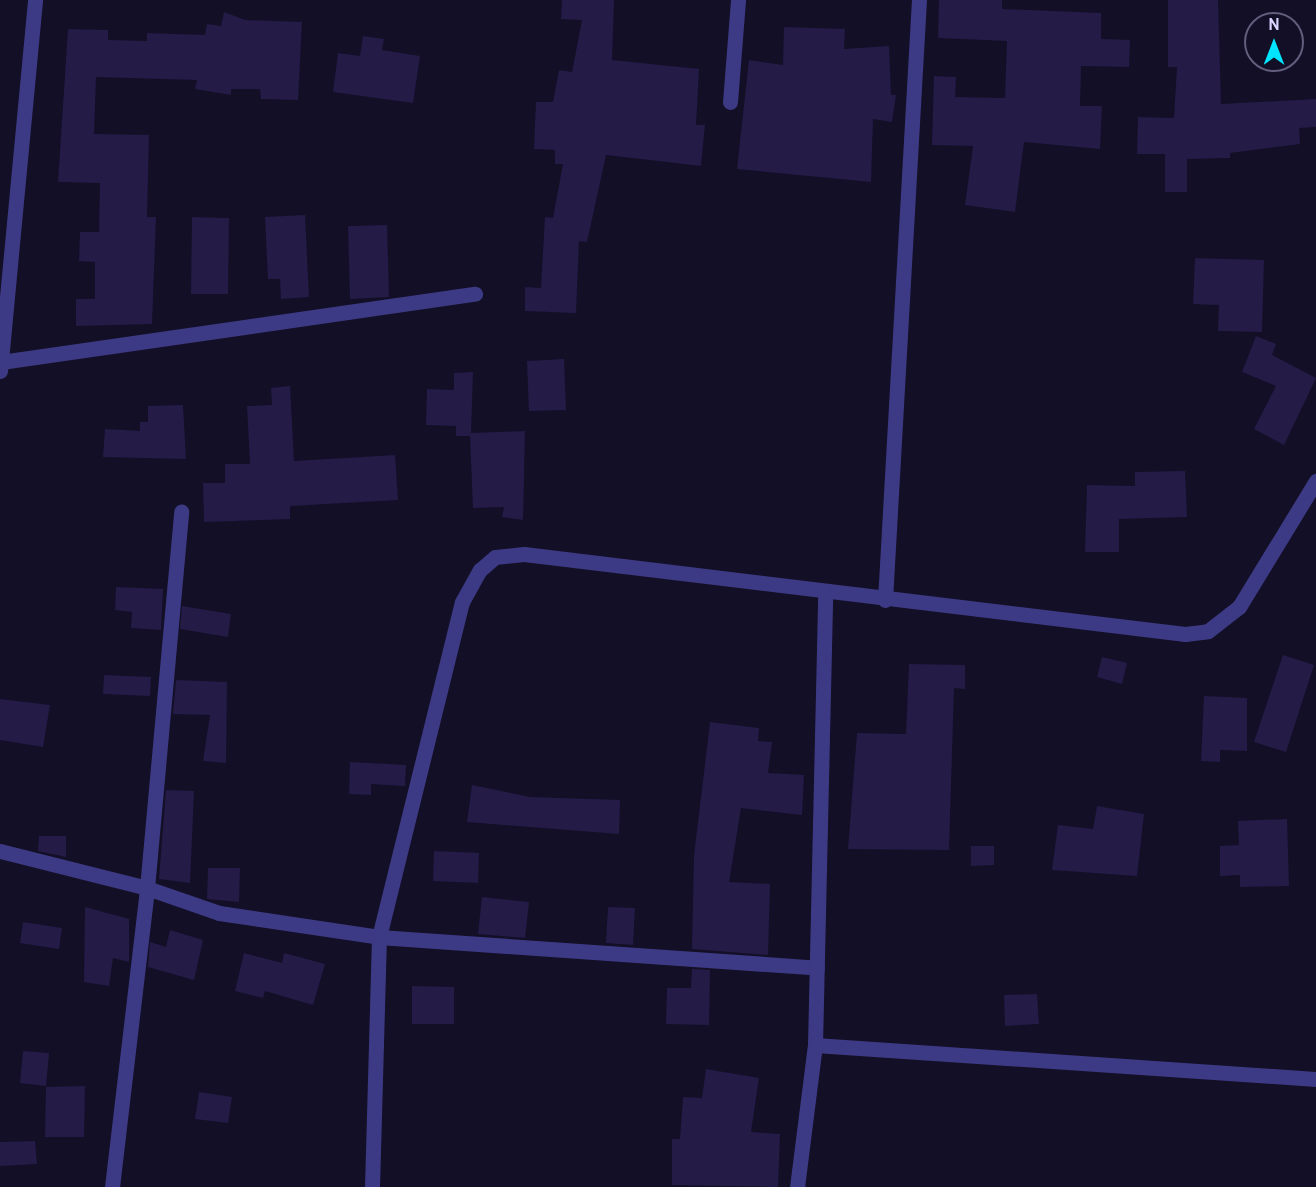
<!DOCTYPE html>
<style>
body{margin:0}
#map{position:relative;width:1316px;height:1187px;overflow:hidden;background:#130f26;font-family:Overpass,sans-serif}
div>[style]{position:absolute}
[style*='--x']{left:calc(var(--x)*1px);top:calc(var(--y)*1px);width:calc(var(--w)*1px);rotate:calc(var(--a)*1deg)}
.building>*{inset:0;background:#241b47}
.street>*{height:15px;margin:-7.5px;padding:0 7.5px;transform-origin:7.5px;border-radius:7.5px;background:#3d3a85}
span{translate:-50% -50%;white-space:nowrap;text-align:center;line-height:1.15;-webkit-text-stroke:5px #130f26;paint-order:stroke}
.north{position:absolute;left:1244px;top:12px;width:60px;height:60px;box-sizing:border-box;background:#130f26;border:2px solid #625e7d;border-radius:50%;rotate:0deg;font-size:16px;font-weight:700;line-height:24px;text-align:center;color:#d9d4ff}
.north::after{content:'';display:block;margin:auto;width:21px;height:27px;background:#00e5ff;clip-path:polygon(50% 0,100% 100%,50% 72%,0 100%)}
</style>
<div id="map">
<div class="building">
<div style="clip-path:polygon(562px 0,614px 0,612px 60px,699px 69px,696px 125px,705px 125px,701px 166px,606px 155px,587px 242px,579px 241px,576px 313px,525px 311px,525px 287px,541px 288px,545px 217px,553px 218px,563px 164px,555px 164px,555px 150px,534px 149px,536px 102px,553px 102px,559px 70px,572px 72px,582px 20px,561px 19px)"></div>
<div style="clip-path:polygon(939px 0,1002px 0,1002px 9px,1101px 13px,1101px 39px,1130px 40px,1129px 67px,1081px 66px,1080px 106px,1102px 106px,1100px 149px,1024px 142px,1015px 212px,965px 205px,973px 146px,932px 145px,934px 76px,956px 77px,955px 97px,1005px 98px,1007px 41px,938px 38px)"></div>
<div style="clip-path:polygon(1168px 0,1218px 0,1221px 104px,1316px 99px,1316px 127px,1299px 128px,1300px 144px,1230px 153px,1230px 158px,1187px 159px,1187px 192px,1165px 192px,1165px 154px,1137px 154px,1138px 117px,1174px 118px,1177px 67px,1168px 67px)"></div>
<div style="clip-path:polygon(224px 12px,245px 20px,302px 22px,298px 100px,261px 99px,260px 89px,231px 89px,231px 95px,195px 89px,197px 80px,96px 77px,94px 134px,149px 135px,147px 217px,156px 217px,152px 324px,76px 326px,76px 299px,95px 299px,95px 262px,79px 261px,80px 232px,99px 232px,100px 183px,58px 182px,68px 29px,108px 30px,108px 40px,147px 41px,147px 33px,205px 35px,207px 24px,221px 26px)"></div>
<div style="clip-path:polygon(784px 27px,845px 29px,844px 49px,889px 46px,891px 95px,896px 95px,892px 122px,873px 119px,871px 182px,737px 169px,749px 60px,783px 65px)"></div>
<div style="clip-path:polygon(363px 36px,384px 39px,382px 50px,420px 56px,413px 103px,333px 92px,338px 53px,360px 56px)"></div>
<div style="clip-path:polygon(305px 215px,309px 297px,281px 299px,280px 279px,268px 279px,265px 217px)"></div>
<div style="clip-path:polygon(192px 217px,229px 218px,228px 294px,191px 294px)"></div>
<div style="clip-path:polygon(387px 225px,389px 297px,350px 299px,348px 226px)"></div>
<div style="clip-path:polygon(1195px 258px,1264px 260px,1262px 332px,1218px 331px,1219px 305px,1193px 304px)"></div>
<div style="clip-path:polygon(1256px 336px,1276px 344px,1272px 355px,1316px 378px,1284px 445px,1254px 429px,1276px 386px,1242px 372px)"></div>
<div style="clip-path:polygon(564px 359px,566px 410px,529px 411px,527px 361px)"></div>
<div style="clip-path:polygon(473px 372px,471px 433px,525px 431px,523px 520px,502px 517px,504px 507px,473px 508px,470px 436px,456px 436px,456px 426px,426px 425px,427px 389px,454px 390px,454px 373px)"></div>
<div style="clip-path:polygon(290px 386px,294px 461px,395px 455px,398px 500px,290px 506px,290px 519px,204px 522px,203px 483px,225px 483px,225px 464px,250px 464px,247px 406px,272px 405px,271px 388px)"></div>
<div style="clip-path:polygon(183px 405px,186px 459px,103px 457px,105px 429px,140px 431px,140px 422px,148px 422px,148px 406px)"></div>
<div style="clip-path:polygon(1185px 471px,1187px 517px,1119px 519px,1119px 552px,1085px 552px,1087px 485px,1135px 486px,1135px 472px)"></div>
<div style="clip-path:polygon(116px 587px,163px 589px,161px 630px,131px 628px,132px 612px,115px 610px)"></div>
<div style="clip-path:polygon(182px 606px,231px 614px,228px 637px,180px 629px)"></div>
<div style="clip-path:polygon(1283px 655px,1314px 665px,1286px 752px,1254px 742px)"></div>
<div style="clip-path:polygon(1102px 657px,1127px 663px,1122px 684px,1097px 677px)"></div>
<div style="clip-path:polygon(909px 664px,965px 665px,965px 689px,954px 688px,949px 850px,848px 849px,857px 733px,906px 734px)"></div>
<div style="clip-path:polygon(104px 675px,151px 677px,150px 696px,103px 694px)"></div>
<div style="clip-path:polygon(176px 680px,227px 682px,226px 763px,203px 761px,210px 715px,173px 714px)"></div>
<div style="clip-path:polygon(1204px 696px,1247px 698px,1247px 751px,1220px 750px,1220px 762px,1201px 761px)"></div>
<div style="clip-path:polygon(0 699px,50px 705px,43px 747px,0 740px)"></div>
<div style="clip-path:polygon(710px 722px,759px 728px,758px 741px,772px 742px,768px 773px,804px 775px,802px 815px,741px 808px,729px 882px,770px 884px,768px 955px,692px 949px,694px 856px)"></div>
<div style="clip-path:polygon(350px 762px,406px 765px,405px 786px,371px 784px,371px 795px,349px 794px)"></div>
<div style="clip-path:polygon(472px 785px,530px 797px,620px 800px,619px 834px,467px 822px)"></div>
<div style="clip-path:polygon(166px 790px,194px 791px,190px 883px,159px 879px)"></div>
<div style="clip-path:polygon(1097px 806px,1144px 814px,1137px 876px,1052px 870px,1058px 825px,1093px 829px)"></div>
<div style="clip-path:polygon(1287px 819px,1289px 886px,1240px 887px,1240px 875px,1220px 876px,1220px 846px,1239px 845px,1238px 821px)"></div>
<div style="clip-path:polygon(39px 836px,66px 836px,66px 857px,38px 851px)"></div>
<div style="clip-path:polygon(971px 846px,994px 846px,994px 865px,971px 866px)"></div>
<div style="clip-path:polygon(434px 851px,479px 853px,478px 883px,433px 881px)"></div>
<div style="clip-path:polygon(208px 868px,240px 868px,239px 902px,207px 899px)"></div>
<div style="clip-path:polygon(482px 897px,529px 902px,525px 938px,478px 934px)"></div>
<div style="clip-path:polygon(85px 907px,129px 919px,129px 962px,113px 958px,109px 986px,84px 982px)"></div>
<div style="clip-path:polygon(608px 907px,635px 908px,633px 945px,606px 943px)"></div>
<div style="clip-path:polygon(23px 922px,62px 928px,59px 949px,20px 943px)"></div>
<div style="clip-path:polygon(170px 930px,203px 940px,194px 980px,148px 967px,150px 942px,166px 947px)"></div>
<div style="clip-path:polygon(244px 953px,282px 963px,284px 953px,325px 964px,313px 1005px,265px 991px,263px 998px,235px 991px)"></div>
<div style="clip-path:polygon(692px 969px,710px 970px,709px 1025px,666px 1024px,667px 988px,691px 988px)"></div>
<div style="clip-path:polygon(412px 986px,454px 987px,454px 1024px,412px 1024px)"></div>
<div style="clip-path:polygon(1037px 994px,1039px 1024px,1005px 1026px,1004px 995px)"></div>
<div style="clip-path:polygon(23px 1051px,49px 1053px,46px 1086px,20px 1083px)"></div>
<div style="clip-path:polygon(706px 1069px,759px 1078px,751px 1132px,780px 1134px,778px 1187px,672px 1185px,672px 1139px,680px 1139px,683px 1097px,702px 1098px)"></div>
<div style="clip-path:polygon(85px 1086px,84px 1137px,45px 1137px,46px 1087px)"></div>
<div style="clip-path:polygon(199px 1092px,232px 1097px,228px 1123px,195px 1119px)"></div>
<div style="clip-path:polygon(35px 1141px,37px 1164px,0 1166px,0 1142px)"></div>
</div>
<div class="street">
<div style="--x:730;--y:102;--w:102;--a:-85.5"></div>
<div style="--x:1;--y:362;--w:479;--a:-8.2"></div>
<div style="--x:0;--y:371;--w:373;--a:-84.6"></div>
<div style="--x:885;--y:600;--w:601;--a:-86.76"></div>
<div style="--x:0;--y:851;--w:152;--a:14.1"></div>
<div style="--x:147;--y:888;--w:76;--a:19.1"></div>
<div style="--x:219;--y:913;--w:162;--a:8.5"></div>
<div style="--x:379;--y:937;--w:439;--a:4"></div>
<div style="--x:815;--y:1045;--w:502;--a:3.88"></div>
<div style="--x:112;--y:1187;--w:301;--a:-83.3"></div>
<div style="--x:147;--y:888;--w:378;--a:-84.8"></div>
<div style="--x:372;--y:1187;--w:250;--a:-88.4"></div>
<div style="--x:379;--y:937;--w:345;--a:-76.1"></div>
<div style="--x:462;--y:602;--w:37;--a:-61"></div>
<div style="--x:480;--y:570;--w:20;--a:-41"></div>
<div style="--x:495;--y:557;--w:29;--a:-6"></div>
<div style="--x:524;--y:554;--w:666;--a:6.9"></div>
<div style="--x:1185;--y:634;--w:23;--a:-7"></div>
<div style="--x:1208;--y:631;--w:39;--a:-38"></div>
<div style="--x:1239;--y:607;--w:148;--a:-58.6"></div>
<div style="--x:797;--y:1187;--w:143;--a:-82.8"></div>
<div style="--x:815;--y:1045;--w:452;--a:-88.7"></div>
</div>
<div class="north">N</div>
</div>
